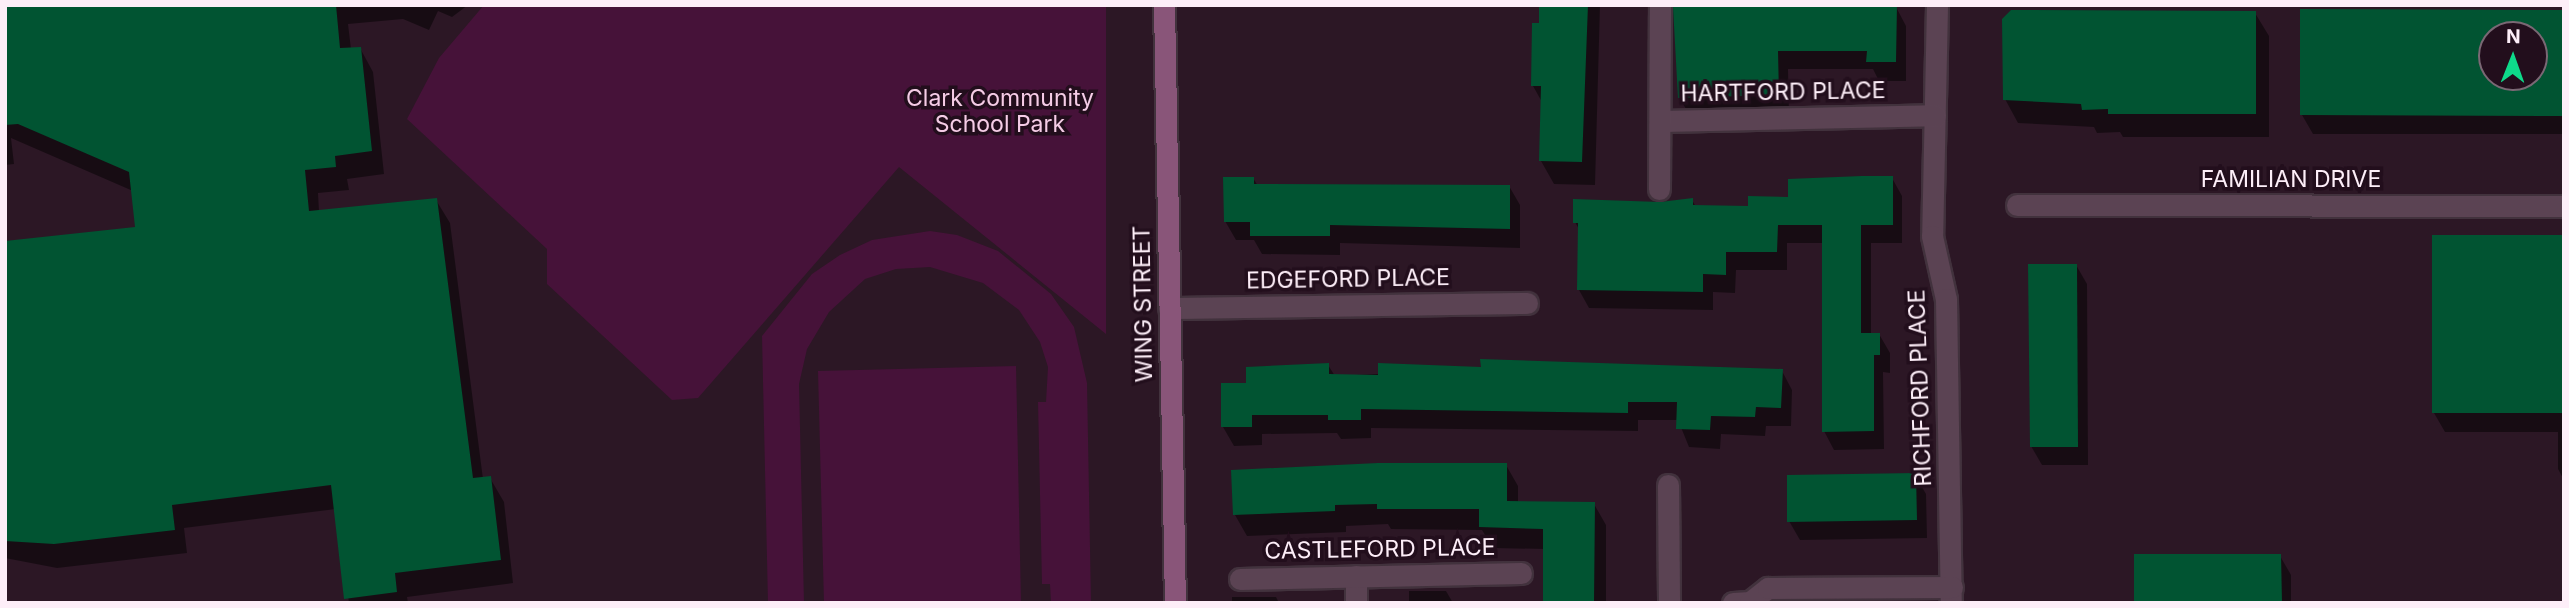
<!DOCTYPE html>
<style>
body{margin:0}
#map{position:relative;width:2569px;height:608px;overflow:hidden;background:#2c1725;font-family:Inter,sans-serif}
div>[style]{position:absolute}
[style*='--x']{left:calc(var(--x)*1px);top:calc(var(--y)*1px);width:calc(var(--w)*1px);rotate:calc(var(--a)*1deg)}
.green>*{inset:0;background:#461239}
.shadow>*{inset:0;background:#0007}
.building>*{inset:0;background:#015432}
.roads{filter:drop-shadow(2px 0 #42323d) drop-shadow(-2px 0 #42323d) drop-shadow(0 2px #42323d) drop-shadow(0 -2px #42323d)}
.street>*{height:21px;margin:-10.5px;padding:0 10.5px;transform-origin:10.5px;border-radius:10.5px;background:#5b4353}
.secondary>*{height:21px;margin:-10.5px;padding:0 10.5px;transform-origin:10.5px;border-radius:10.5px;background:#895579}
span{translate:-50% -50%;white-space:nowrap;text-align:center;line-height:1.15;-webkit-text-stroke:7px #220e1c;paint-order:stroke}
.street-label{font-size:23px;color:#fdeef8}
.park-label{font-size:23px;color:#f5cce6}
.frame{position:absolute;inset:0;border:7px solid #fdeef8;pointer-events:none}
.north{position:absolute;left:2478px;top:21px;width:70px;height:70px;box-sizing:border-box;background:#220e1c;border:2px solid #7a6874;border-radius:50%;rotate:1deg;font-size:19px;font-weight:700;line-height:28px;text-align:center;color:#fdeef8}
.north::after{content:'';display:block;margin:auto;width:24px;height:32px;background:#0ed98a;clip-path:polygon(50% 0,100% 100%,50% 72%,0 100%)}
</style>
<div id="map">
<div class="green">
<div style="clip-path:polygon(484px 5px,1106px 5px,1106px 334px,899px 167px,698px 398px,672px 400px,547px 284px,547px 249px,407px 119px,439px 58px)"></div>
<div style="clip-path:polygon(930px 231px,957px 235px,998px 251px,1051px 294px,1074px 327px,1087px 383px,1091px 603px,1051px 603px,1050px 584px,1042px 584px,1038px 402px,1046px 402px,1048px 367px,1040px 342px,1019px 310px,983px 283px,930px 267px,896px 269px,865px 279px,829px 312px,807px 349px,799px 384px,804px 603px,768px 603px,762px 336px,812px 274px,840px 255px,872px 240px)"></div>
<div style="clip-path:polygon(1016px 366px,1021px 603px,824px 603px,818px 371px)"></div>
</div>
<div class="shadow">
<div style="clip-path:polygon(5px 5px,468px 5px,452px 17px,438px 11px,429px 30px,403px 19px,348px 24px,351px 49px,360px 48px,373px 72px,384px 174px,347px 179px,349px 190px,318px 193px,319px 211px,436px 200px,450px 223px,483px 479px,490px 478px,504px 502px,513px 583px,407px 597px,408px 603px,349px 603px,336px 509px,184px 528px,187px 553px,57px 568px,5px 558px,5px 243px,137px 228px,133px 191px,11px 138px,14px 164px,5px 165px)"></div>
<div style="clip-path:polygon(1327px 5px,1407px 5px,1407px 7px)"></div>
<div style="clip-path:polygon(1541px 5px,1600px 5px,1595px 185px,1554px 184px,1541px 161px,1542px 102px,1533px 86px)"></div>
<div style="clip-path:polygon(1896px 7px,1906px 26px,1906px 81px,1879px 81px,1873px 69px,1788px 69px,1789px 114px,1690px 116px,1679px 97px,1675px 8px)"></div>
<div style="clip-path:polygon(evenodd,2302px 11px,2564px 11px,2564px 134px,2313px 134px,2302px 115px,2302px 11px,2492px 35px,2534px 35px,2534px 77px,2492px 77px,2492px 35px)"></div>
<div style="clip-path:polygon(2255px 13px,2269px 36px,2269px 137px,2123px 137px,2120px 132px,2097px 133px,2094px 127px,2018px 123px,2005px 99px)"></div>
<div style="clip-path:polygon(1253px 178px,1258px 186px,1509px 186px,1520px 205px,1520px 248px,1340px 243px,1340px 255px,1262px 254px,1254px 240px,1236px 240px,1225px 221px)"></div>
<div style="clip-path:polygon(1892px 178px,1902px 196px,1902px 243px,1871px 243px,1871px 334px,1879px 334px,1890px 353px,1890px 373px,1883px 372px,1884px 449px,1834px 450px,1824px 431px,1824px 243px,1787px 243px,1787px 270px,1736px 270px,1735px 293px,1713px 292px,1713px 310px,1589px 308px,1579px 290px,1580px 231px,1575px 222px,1692px 200px,1696px 207px,1749px 208px)"></div>
<div style="clip-path:polygon(2564px 237px,2564px 480px,2558px 469px,2558px 432px,2445px 432px,2434px 413px)"></div>
<div style="clip-path:polygon(2076px 265px,2087px 284px,2088px 465px,2042px 465px,2031px 446px)"></div>
<div style="clip-path:polygon(1328px 365px,1335px 376px,1482px 369px,1782px 371px,1792px 390px,1791px 426px,1766px 426px,1765px 436px,1721px 434px,1720px 449px,1689px 447px,1678px 420px,1638px 420px,1638px 431px,1371px 428px,1371px 438px,1341px 439px,1337px 433px,1262px 434px,1262px 445px,1234px 446px,1223px 427px,1248px 384px)"></div>
<div style="clip-path:polygon(1506px 465px,1518px 486px,1518px 503px,1594px 504px,1606px 525px,1606px 603px,1545px 603px,1545px 549px,1493px 548px,1482px 530px,1391px 529px,1388px 524px,1346px 526px,1346px 532px,1247px 536px,1235px 515px)"></div>
<div style="clip-path:polygon(1915px 475px,1926px 494px,1927px 538px,1800px 540px,1789px 521px)"></div>
<div style="clip-path:polygon(2280px 556px,2291px 575px,2291px 603px,2136px 603px)"></div>
<div style="clip-path:polygon(1409px 591px,1446px 591px,1453px 603px,1409px 603px)"></div>
<div style="clip-path:polygon(1232px 597px,1276px 597px,1279px 603px,1232px 603px)"></div>
</div>
<div class="building">
<div style="clip-path:polygon(5px 5px,336px 5px,340px 48px,361px 47px,372px 151px,335px 156px,336px 167px,305px 170px,309px 211px,437px 198px,473px 478px,491px 476px,501px 560px,395px 573px,397px 592px,344px 599px,331px 485px,172px 505px,175px 530px,54px 544px,5px 541px,5px 241px,135px 227px,129px 172px,18px 124px,5px 125px)"></div>
<div style="clip-path:polygon(1539px 5px,1588px 5px,1582px 162px,1539px 161px,1541px 86px,1531px 86px,1532px 23px,1539px 23px)"></div>
<div style="clip-path:polygon(1897px 5px,1896px 62px,1866px 62px,1867px 51px,1778px 51px,1779px 95px,1678px 98px,1673px 7px)"></div>
<div style="clip-path:polygon(evenodd,2300px 9px,2564px 10px,2564px 116px,2300px 115px,2300px 9px,2492px 35px,2534px 35px,2534px 77px,2492px 77px,2492px 35px)"></div>
<div style="clip-path:polygon(2011px 10px,2256px 11px,2256px 114px,2108px 114px,2108px 109px,2082px 110px,2081px 104px,2003px 100px,2002px 19px)"></div>
<div style="clip-path:polygon(1862px 176px,1893px 176px,1893px 225px,1861px 225px,1861px 333px,1880px 333px,1880px 355px,1874px 355px,1874px 431px,1822px 432px,1822px 225px,1778px 225px,1777px 252px,1726px 252px,1726px 275px,1703px 274px,1703px 292px,1577px 290px,1578px 223px,1573px 223px,1573px 199px,1660px 202px,1693px 198px,1693px 205px,1748px 206px,1748px 196px,1788px 197px,1788px 179px)"></div>
<div style="clip-path:polygon(1223px 177px,1254px 177px,1254px 184px,1510px 185px,1510px 229px,1330px 225px,1330px 236px,1250px 236px,1250px 222px,1224px 222px)"></div>
<div style="clip-path:polygon(2432px 235px,2564px 235px,2564px 413px,2432px 413px)"></div>
<div style="clip-path:polygon(2028px 264px,2077px 264px,2078px 447px,2030px 447px)"></div>
<div style="clip-path:polygon(1480px 359px,1783px 369px,1781px 408px,1756px 407px,1755px 417px,1711px 416px,1710px 430px,1676px 429px,1677px 402px,1628px 402px,1628px 413px,1361px 409px,1361px 420px,1328px 420px,1328px 415px,1252px 415px,1252px 427px,1221px 427px,1221px 383px,1246px 383px,1246px 367px,1329px 363px,1329px 374px,1378px 375px,1378px 363px,1481px 367px)"></div>
<div style="clip-path:polygon(1378px 463px,1507px 463px,1507px 501px,1595px 502px,1594px 603px,1543px 603px,1543px 529px,1479px 527px,1479px 509px,1377px 509px,1377px 504px,1335px 505px,1335px 511px,1233px 515px,1231px 470px)"></div>
<div style="clip-path:polygon(1916px 473px,1917px 520px,1787px 522px,1787px 475px)"></div>
<div style="clip-path:polygon(2134px 554px,2281px 554px,2282px 603px,2134px 603px)"></div>
</div>
<div class="roads">
<div class="street">
<div style="--x:1937;--y:5;--w:231;--a:91.2"></div>
<div style="--x:1932;--y:236;--w:65;--a:77.5"></div>
<div style="--x:1946;--y:299;--w:304;--a:89.1"></div>
<div style="--x:1660;--y:121;--w:275;--a:-1.2"></div>
<div style="--x:1659;--y:189;--w:184;--a:-89.7"></div>
<div style="--x:2017;--y:205;--w:547;--a:0.1"></div>
<div style="--x:1169;--y:308;--w:358;--a:-0.8"></div>
<div style="--x:1668;--y:485;--w:118;--a:89.5"></div>
<div style="--x:1356;--y:576;--w:27;--a:90"></div>
<div style="--x:1240;--y:579;--w:281;--a:-1.2"></div>
<div style="--x:1733;--y:603;--w:17;--a:-3"></div>
<div style="--x:1750;--y:602;--w:23;--a:-38"></div>
<div style="--x:1768;--y:588;--w:184;--a:-0.3"></div>
</div>
<div class="secondary">
<div style="--x:1164;--y:5;--w:598;--a:88.95"></div>
</div>
</div>
<div class="street-label">
<span style="left:1783px;top:92px;rotate:-1deg">HARTFORD PLACE</span>
<span style="left:2291px;top:179px">FAMILIAN DRIVE</span>
<span style="left:1348px;top:279px;rotate:-1deg">EDGEFORD PLACE</span>
<span style="left:1143px;top:304px;rotate:-91deg">WING STREET</span>
<span style="left:1920px;top:388px;rotate:-92deg">RICHFORD PLACE</span>
<span style="left:1380px;top:549px;rotate:-1deg">CASTLEFORD PLACE</span>
</div>
<div class="park-label">
<span style="left:1000px;top:111px">Clark Community<br>School Park</span>
</div>
<div class="frame"></div>
<div class="north">N</div>
</div>
